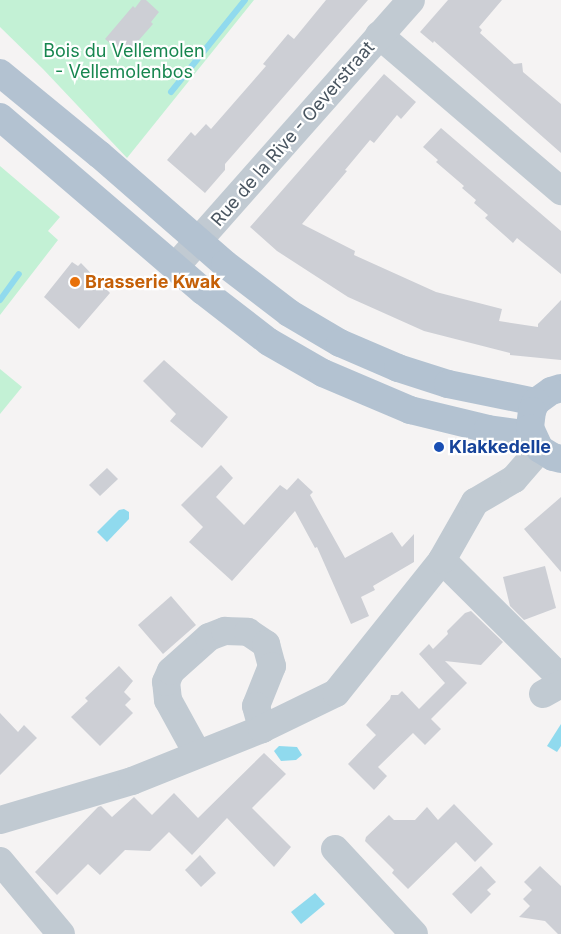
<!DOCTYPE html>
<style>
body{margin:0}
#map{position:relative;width:561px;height:934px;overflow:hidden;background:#f5f3f3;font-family:Inter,sans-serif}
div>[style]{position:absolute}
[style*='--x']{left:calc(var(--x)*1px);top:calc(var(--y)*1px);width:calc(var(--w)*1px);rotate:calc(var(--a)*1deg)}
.green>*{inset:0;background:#c3f1d5}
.water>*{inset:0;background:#90daee}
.stream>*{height:6px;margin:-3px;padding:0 3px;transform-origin:3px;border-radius:3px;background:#90daee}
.building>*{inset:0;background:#cdcfd5}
.minor>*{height:28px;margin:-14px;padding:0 14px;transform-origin:14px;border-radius:14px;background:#c1cad2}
.major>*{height:28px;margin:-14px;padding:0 14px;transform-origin:14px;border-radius:14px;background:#b3c2d1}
.dots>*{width:14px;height:14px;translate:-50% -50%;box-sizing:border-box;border:2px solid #fff;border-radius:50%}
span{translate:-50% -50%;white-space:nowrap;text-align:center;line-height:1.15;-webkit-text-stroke:4.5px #fff;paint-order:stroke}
.park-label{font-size:18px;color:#17864f}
.street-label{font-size:18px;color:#4a5661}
.food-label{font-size:18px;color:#c56008;font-weight:700}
.left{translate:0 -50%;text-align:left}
.transit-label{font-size:18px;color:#164399;font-weight:700}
</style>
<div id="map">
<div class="green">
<div style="clip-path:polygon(0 0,254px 0,127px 158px,43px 69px,0 27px)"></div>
<div style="clip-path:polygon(0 166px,60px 217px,48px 231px,58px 240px,0 315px)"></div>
<div style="clip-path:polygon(0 369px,22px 387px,0 414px)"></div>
</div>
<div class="water">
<div style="clip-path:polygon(124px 509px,129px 512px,129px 519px,107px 542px,97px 532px,119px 510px)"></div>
<div style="clip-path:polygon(561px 724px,561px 746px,557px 752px,547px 746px)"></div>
<div style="clip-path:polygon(279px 746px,297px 747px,302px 755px,296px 760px,281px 761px,274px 751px)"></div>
<div style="clip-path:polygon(315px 893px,325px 904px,301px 924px,291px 912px)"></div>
</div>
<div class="stream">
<div style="--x:171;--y:92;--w:118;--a:-51.2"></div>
<div style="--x:0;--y:300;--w:32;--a:-54"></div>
</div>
<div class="building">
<div style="clip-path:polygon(141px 0,146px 0,159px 12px,151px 22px,153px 24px,125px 56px,105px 39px,133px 6px,135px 8px)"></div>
<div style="clip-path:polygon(326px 0,368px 0,225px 164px,225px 170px,205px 193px,167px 160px,191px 132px,195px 136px,206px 124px,211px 129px,266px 66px,263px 64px,288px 34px,294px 39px)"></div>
<div style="clip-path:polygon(448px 0,502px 0,479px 27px,482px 30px,480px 33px,514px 64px,522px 63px,523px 72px,561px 104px,561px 153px,434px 41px,433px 43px,420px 32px)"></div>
<div style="clip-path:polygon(384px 74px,416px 102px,401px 119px,397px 115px,374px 143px,370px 140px,345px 170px,347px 171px,302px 224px,355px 251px,354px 255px,436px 292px,502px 309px,499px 321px,538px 327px,538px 324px,561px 300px,561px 360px,510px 355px,510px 353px,424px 331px,348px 297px,277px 251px,250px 227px)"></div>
<div style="clip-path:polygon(441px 128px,561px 231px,561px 274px,517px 238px,513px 243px,485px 218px,488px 215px,474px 203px,476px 200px,462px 188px,464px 186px,436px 162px,438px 160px,423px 147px)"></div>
<div style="clip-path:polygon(72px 262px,78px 266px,81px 263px,110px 293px,79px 329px,44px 297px)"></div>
<div style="clip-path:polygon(164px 360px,228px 417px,202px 448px,170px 421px,176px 414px,143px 381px)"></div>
<div style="clip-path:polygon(221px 465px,233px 478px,216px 497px,244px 525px,280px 485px,287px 490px,298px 478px,313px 492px,310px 495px,345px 558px,392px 532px,402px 547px,414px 534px,414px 562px,373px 586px,375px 590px,361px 597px,369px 616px,351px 624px,317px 547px,315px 548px,295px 511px,232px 581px,189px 542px,203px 527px,181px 505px)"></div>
<div style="clip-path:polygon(107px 468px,118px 479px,100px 496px,89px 485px)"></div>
<div style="clip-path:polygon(561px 497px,561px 572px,524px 529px)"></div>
<div style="clip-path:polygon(545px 566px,556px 608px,524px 620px,510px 606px,503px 577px)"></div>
<div style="clip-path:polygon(171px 596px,196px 625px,163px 654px,138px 625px)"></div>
<div style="clip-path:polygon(471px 611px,503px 642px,481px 665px,445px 661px,467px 683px,431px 719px,441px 729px,425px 745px,413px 733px,378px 767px,387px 776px,374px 790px,348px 764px,376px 735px,366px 725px,390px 699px,391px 695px,398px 695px,402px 691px,419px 709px,445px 683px,419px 654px,429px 644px,433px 649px,448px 634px,447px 631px,465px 613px)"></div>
<div style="clip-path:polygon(119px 666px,133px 681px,124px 692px,131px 699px,125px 705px,133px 713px,100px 746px,71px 717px,88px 701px,85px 698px)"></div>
<div style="clip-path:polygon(0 713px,18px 732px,24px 725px,37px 738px,0 775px)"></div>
<div style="clip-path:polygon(264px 753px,286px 774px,252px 808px,291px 847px,274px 867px,227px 818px,192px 855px,169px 832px,150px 851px,125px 850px,100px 875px,88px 864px,57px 895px,35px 872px,98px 807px,101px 806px,112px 817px,134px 797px,152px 815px,174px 793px,198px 818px)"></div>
<div style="clip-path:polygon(454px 804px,493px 844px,475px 862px,456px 842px,408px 889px,392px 873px,394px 870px,365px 841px,366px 837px,389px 815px,394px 820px,415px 820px,427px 807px,438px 820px)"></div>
<div style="clip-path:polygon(200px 855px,216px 873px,201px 887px,185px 870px)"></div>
<div style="clip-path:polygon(481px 866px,496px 882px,487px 890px,491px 894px,471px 914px,452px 894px)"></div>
<div style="clip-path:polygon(540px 866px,561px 886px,561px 934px,558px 934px,545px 921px,519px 917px,530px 906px,523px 899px,532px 890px,524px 882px)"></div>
</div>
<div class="minor">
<div style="--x:379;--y:35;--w:240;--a:40.6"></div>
<div style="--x:175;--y:267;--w:356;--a:-48.5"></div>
<div style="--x:442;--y:560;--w:168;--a:44.8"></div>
<div style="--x:543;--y:694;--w:21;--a:-29"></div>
<div style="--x:197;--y:753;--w:60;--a:-118.7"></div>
<div style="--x:168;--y:700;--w:18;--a:-96"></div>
<div style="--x:166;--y:682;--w:12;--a:-66"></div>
<div style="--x:171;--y:671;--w:51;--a:-41.8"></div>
<div style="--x:209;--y:637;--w:17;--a:-21"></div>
<div style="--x:225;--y:631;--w:23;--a:2"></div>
<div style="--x:248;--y:632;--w:22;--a:34"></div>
<div style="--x:266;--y:644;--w:23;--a:75"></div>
<div style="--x:272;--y:666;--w:43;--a:111.8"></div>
<div style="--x:256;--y:706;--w:24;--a:75"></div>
<div style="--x:0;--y:820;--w:138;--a:-16.5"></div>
<div style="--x:132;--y:781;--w:140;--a:-21.8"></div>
<div style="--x:262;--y:729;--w:82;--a:-25.9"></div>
<div style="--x:336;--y:693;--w:170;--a:-51.4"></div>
<div style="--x:442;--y:560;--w:67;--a:-60.4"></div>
<div style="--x:475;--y:502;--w:45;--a:-30.5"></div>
<div style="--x:514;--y:479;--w:40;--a:-49"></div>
<div style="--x:335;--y:849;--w:116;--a:47.1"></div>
<div style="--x:0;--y:861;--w:95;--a:50.1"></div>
</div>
<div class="major">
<div style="--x:0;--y:73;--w:129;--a:39.4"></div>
<div style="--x:100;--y:155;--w:166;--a:41.1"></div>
<div style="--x:225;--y:264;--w:81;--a:37.4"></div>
<div style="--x:289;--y:313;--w:59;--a:30.5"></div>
<div style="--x:340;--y:343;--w:63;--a:23.3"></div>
<div style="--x:398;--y:368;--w:52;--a:17.7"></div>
<div style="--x:448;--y:384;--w:90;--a:11.6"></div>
<div style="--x:0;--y:117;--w:267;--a:40.6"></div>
<div style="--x:203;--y:291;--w:83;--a:37.7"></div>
<div style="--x:269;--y:342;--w:62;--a:29.9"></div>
<div style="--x:323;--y:373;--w:95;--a:23"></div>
<div style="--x:410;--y:410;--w:80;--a:13.7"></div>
<div style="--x:488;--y:429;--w:43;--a:7.9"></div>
<div style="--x:561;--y:388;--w:10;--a:163"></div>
<div style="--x:551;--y:391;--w:19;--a:144"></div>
<div style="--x:536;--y:402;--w:10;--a:114"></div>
<div style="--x:532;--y:411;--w:17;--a:97"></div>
<div style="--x:530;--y:428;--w:23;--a:65"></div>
<div style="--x:540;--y:449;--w:15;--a:32"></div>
<div style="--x:553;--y:457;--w:8;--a:14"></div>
</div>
<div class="dots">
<div style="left:75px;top:282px;background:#e8710a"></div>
<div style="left:439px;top:447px;background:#1a4fb4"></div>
</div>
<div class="park-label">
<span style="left:124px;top:62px">Bois du Vellemolen<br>- Vellemolenbos</span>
</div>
<div class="street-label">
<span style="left:293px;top:134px;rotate:-49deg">Rue de la Rive - Oeverstraat</span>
</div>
<div class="food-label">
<span class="left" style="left:85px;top:282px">Brasserie Kwak</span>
</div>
<div class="transit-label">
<span class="left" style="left:449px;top:447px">Klakkedelle</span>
</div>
</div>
